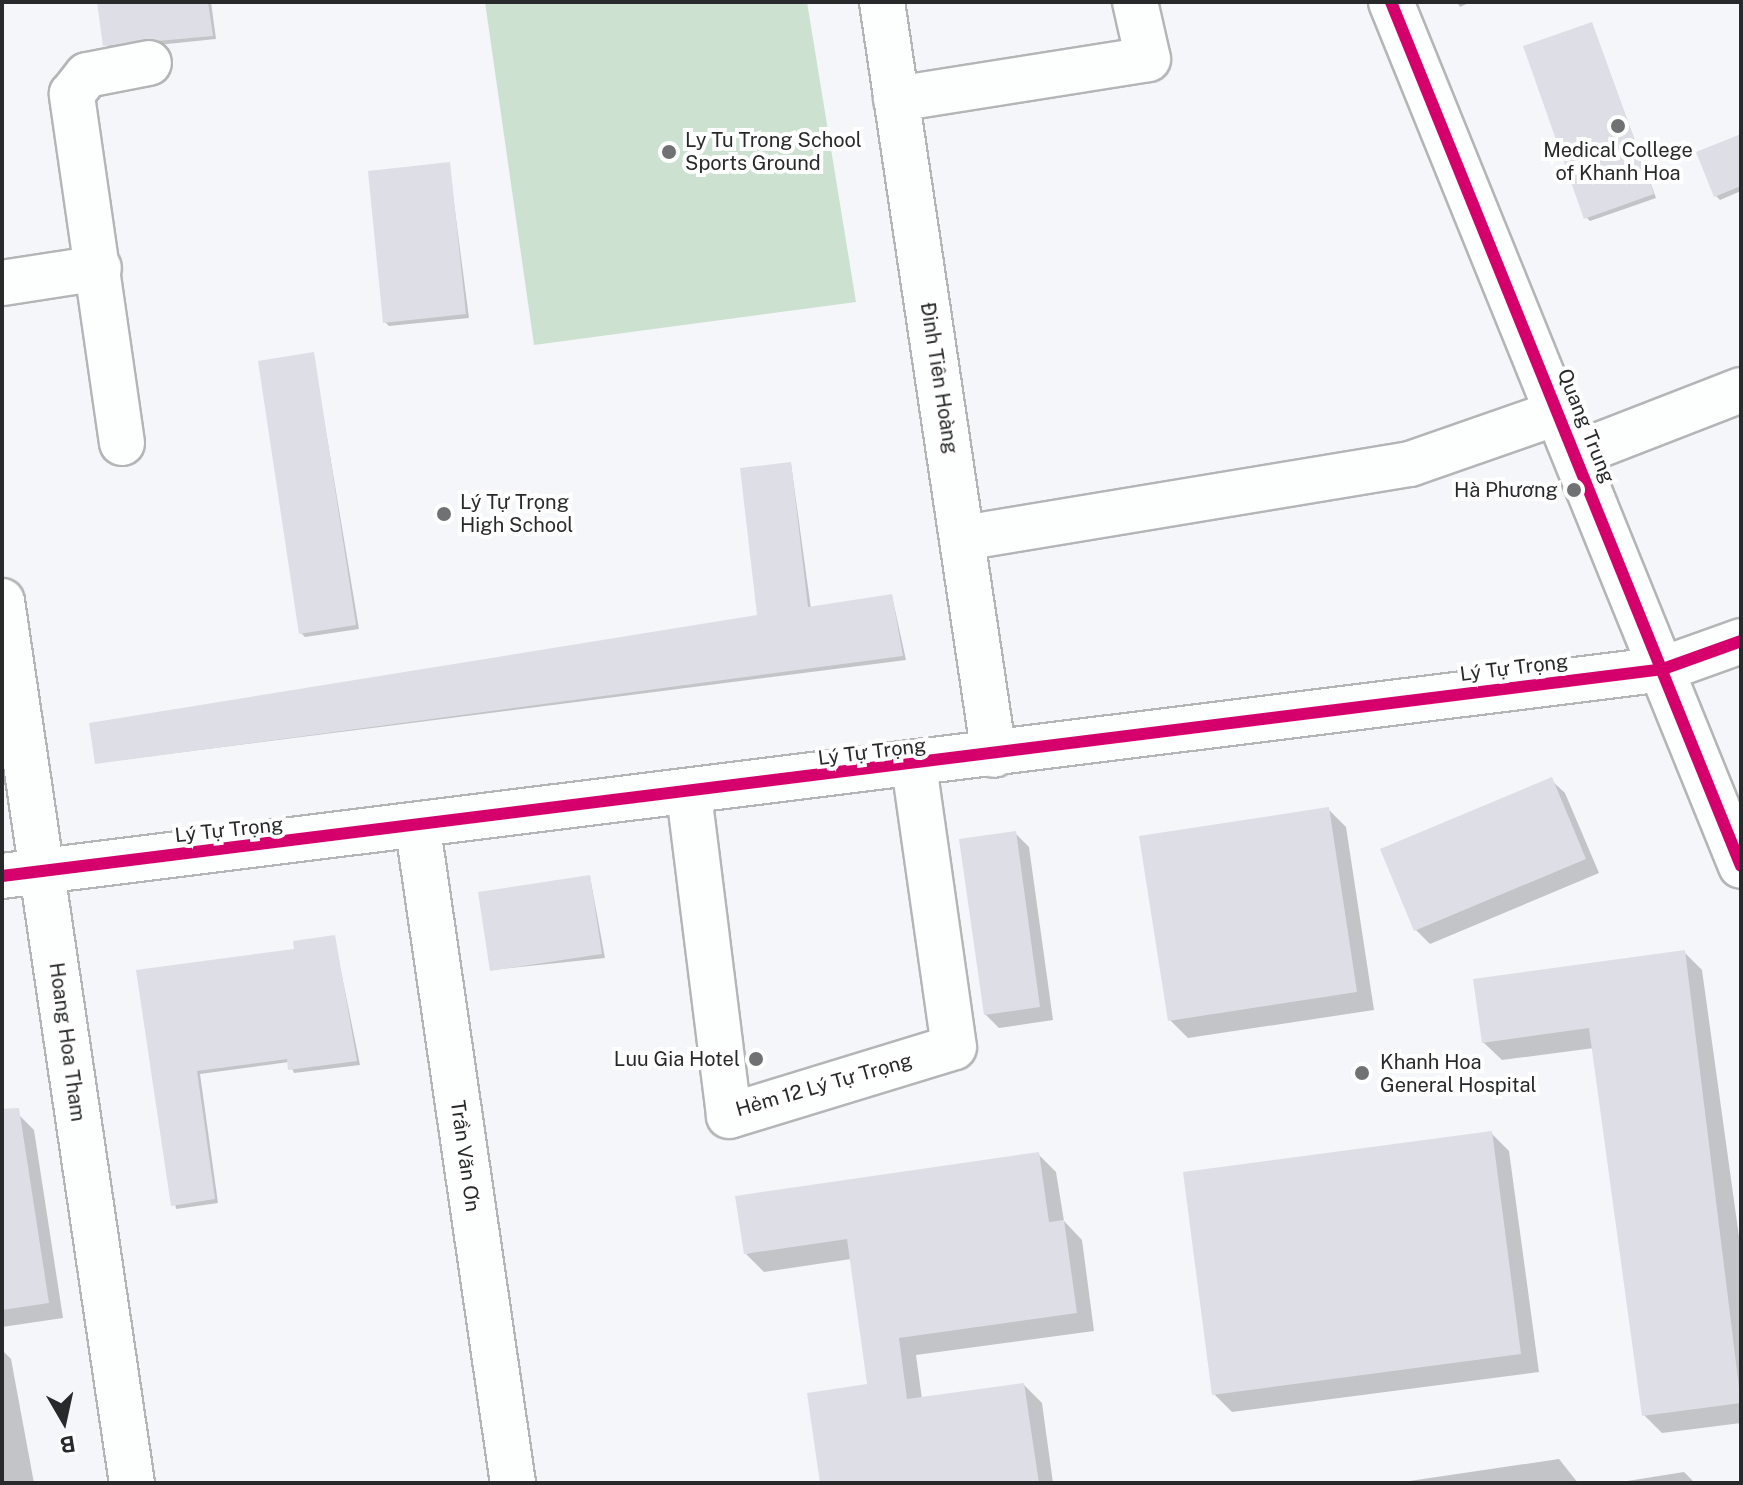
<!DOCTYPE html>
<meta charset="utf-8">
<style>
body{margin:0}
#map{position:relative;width:1743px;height:1485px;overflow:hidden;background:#f4f6f9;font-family:"Public Sans",sans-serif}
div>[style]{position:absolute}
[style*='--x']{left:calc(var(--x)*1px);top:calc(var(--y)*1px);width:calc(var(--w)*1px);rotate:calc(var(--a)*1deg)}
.green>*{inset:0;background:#cde1d1}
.shadow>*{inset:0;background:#0003}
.building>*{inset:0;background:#dedee6}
.roads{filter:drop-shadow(2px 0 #b4b5b7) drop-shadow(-2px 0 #b4b5b7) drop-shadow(0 2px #b4b5b7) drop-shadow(0 -2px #b4b5b7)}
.street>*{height:44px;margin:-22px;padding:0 22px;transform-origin:22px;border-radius:22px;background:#fdfefe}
.secondary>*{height:44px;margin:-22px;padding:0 22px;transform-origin:22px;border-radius:22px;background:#fdfefe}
.cycleway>*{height:12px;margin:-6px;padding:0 6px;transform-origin:6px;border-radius:6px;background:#d6006c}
.dots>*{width:22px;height:22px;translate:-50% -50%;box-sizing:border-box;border:4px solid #fff;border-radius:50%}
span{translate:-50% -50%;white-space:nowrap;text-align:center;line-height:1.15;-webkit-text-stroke:8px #fff;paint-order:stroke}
.poi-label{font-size:20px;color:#28292b}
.left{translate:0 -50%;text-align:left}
.right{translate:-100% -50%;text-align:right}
.street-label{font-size:20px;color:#28292b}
.frame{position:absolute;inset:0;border:4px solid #28292b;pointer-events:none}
.north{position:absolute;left:24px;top:1381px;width:80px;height:80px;-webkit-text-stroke:6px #fff;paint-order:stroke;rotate:171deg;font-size:22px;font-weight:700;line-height:32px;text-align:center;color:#28292b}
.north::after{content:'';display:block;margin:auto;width:28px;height:36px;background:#28292b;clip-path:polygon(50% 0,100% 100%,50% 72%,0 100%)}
</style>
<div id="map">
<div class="green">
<div style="clip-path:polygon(485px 2px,807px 2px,856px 302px,534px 345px)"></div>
</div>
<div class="shadow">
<div style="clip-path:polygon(99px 2px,211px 2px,216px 39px,109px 50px)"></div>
<div style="clip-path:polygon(1457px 2px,1471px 2px,1460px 7px)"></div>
<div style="clip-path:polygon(1592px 24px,1656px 198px,1590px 221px,1586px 217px)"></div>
<div style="clip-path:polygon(1741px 136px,1741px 191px,1720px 200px,1716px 196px)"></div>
<div style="clip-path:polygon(449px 165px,469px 318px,389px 326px,385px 322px)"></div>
<div style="clip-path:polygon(313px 354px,359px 629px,305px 637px,301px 633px)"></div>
<div style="clip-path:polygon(791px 464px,811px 609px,892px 596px,906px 660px,97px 763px,759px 617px)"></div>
<div style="clip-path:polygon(1551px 780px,1565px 793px,1599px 873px,1430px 944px,1416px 930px,1382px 850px)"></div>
<div style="clip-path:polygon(1328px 809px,1346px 827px,1374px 1010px,1188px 1038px,1170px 1020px)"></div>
<div style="clip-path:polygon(1015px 833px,1029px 847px,1053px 1020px,999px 1028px,985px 1014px)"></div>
<div style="clip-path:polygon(590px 877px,605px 958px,492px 970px)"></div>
<div style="clip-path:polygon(334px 937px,360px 1065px,294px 1073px,289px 1062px,200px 1074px,218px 1203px,176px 1209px,139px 972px,296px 951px)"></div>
<div style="clip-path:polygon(1684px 952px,1702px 970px,1741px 1251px,1741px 1423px,1662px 1433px,1644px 1415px,1594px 1048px,1502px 1060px,1483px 1042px)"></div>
<div style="clip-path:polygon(19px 1115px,34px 1130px,63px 1318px,2px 1327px,2px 1117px)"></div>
<div style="clip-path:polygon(1491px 1133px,1509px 1151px,1539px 1372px,1232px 1412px,1214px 1394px)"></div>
<div style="clip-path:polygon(1038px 1154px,1056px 1172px,1064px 1221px,1082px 1240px,1094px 1331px,916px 1355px,922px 1399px,1024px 1385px,1042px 1403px,1053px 1483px,822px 1483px,869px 1386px,851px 1259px,764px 1272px,746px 1254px)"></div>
<div style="clip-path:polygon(2px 1350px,11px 1359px,34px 1483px,2px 1483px)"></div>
<div style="clip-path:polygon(1559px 1459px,1578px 1483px,1396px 1483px)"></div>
<div style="clip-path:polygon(1684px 1472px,1695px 1483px,1621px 1483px,1621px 1482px)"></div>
</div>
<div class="building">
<div style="clip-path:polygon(97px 2px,208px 2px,213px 36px,103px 46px)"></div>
<div style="clip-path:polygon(1592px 22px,1654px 194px,1584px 219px,1523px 46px)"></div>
<div style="clip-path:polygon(1741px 134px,1741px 186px,1714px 197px,1696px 152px)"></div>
<div style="clip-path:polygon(450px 162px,466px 314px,383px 323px,368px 171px)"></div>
<div style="clip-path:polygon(314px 352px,356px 625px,299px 634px,258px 361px)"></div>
<div style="clip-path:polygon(791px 462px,808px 607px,892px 594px,903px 656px,95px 764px,89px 723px,757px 615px,740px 468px)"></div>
<div style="clip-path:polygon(1552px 777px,1586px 859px,1414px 931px,1380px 849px)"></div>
<div style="clip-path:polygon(1329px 807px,1357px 992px,1168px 1021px,1139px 836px)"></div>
<div style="clip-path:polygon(1016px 831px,1040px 1007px,984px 1015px,959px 839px)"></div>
<div style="clip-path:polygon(590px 875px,602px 954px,490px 971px,478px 892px)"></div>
<div style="clip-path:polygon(335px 935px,357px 1061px,288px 1070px,287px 1059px,197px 1071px,215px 1199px,171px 1206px,136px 970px,294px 949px,293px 941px)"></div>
<div style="clip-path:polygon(1685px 950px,1741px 1403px,1642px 1416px,1589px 1028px,1482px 1043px,1473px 979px)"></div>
<div style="clip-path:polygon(19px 1108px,49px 1303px,2px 1310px,2px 1109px)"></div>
<div style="clip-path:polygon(1492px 1131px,1521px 1354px,1212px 1395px,1183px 1172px)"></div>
<div style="clip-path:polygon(1039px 1152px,1049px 1222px,1064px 1220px,1077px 1313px,899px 1338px,907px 1399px,1024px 1383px,1039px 1483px,820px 1483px,807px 1393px,867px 1384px,847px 1239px,744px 1254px,735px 1196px)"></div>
</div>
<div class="roads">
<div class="street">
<div style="--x:896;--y:99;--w:255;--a:-9"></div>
<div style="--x:1148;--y:59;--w:58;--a:-102.8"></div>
<div style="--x:2;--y:283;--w:98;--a:-8.8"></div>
<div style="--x:122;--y:443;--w:353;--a:-98.2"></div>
<div style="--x:72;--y:94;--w:24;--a:-52"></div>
<div style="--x:87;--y:75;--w:63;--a:-11"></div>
<div style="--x:1576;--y:454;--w:177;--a:-21.2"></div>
<div style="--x:963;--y:538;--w:453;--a:-9.4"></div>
<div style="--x:1410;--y:464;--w:158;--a:-19.2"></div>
<div style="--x:689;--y:794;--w:324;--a:82.9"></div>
<div style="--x:729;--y:1116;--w:235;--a:-17"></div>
<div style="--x:954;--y:1047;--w:283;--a:-98.1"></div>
<div style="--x:418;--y:829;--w:661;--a:81.74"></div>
</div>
<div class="secondary">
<div style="--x:882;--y:2;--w:761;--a:81.54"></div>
<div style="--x:1391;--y:2;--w:932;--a:67.95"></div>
<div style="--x:2;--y:601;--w:892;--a:81.62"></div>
<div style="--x:2;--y:876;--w:1674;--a:-7.1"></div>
<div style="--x:1663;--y:669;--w:83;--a:-19.7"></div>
</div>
</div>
<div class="cycleway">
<div style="--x:1391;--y:2;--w:932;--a:67.95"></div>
<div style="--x:2;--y:876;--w:1674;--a:-7.1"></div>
<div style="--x:1663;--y:669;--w:83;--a:-19.7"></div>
</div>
<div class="dots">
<div style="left:1618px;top:126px;background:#6f7173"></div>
<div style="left:669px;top:152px;background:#6f7173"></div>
<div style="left:1574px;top:490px;background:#6f7173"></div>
<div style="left:444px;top:514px;background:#6f7173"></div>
<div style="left:756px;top:1059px;background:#6f7173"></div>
<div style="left:1362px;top:1073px;background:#6f7173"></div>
</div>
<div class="poi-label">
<span class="left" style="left:685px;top:152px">Ly Tu Trong School<br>Sports Ground</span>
<span style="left:1618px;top:162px">Medical College<br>of Khanh Hoa</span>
<span class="right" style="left:1558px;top:490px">Hà Phương</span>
<span class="left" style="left:460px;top:514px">Lý Tự Trọng<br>High School</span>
<span class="right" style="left:740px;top:1059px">Luu Gia Hotel</span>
<span class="left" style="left:1380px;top:1074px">Khanh Hoa<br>General Hospital</span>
</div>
<div class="street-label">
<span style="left:939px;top:378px;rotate:81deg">Đinh Tiên Hoàng</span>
<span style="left:1586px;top:426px;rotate:68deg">Quang Trung</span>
<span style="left:1514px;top:668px;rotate:-7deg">Lý Tự Trọng</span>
<span style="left:872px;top:752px;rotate:-7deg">Lý Tự Trọng</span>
<span style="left:229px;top:830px;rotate:-6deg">Lý Tự Trọng</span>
<span style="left:67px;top:1042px;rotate:82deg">Hoang Hoa Tham</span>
<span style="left:824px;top:1085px;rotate:-16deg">Hẻm 12 Lý Tự Trọng</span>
<span style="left:465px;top:1156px;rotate:82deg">Trần Văn Ơn</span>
</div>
<div class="frame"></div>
<div class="north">B</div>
</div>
